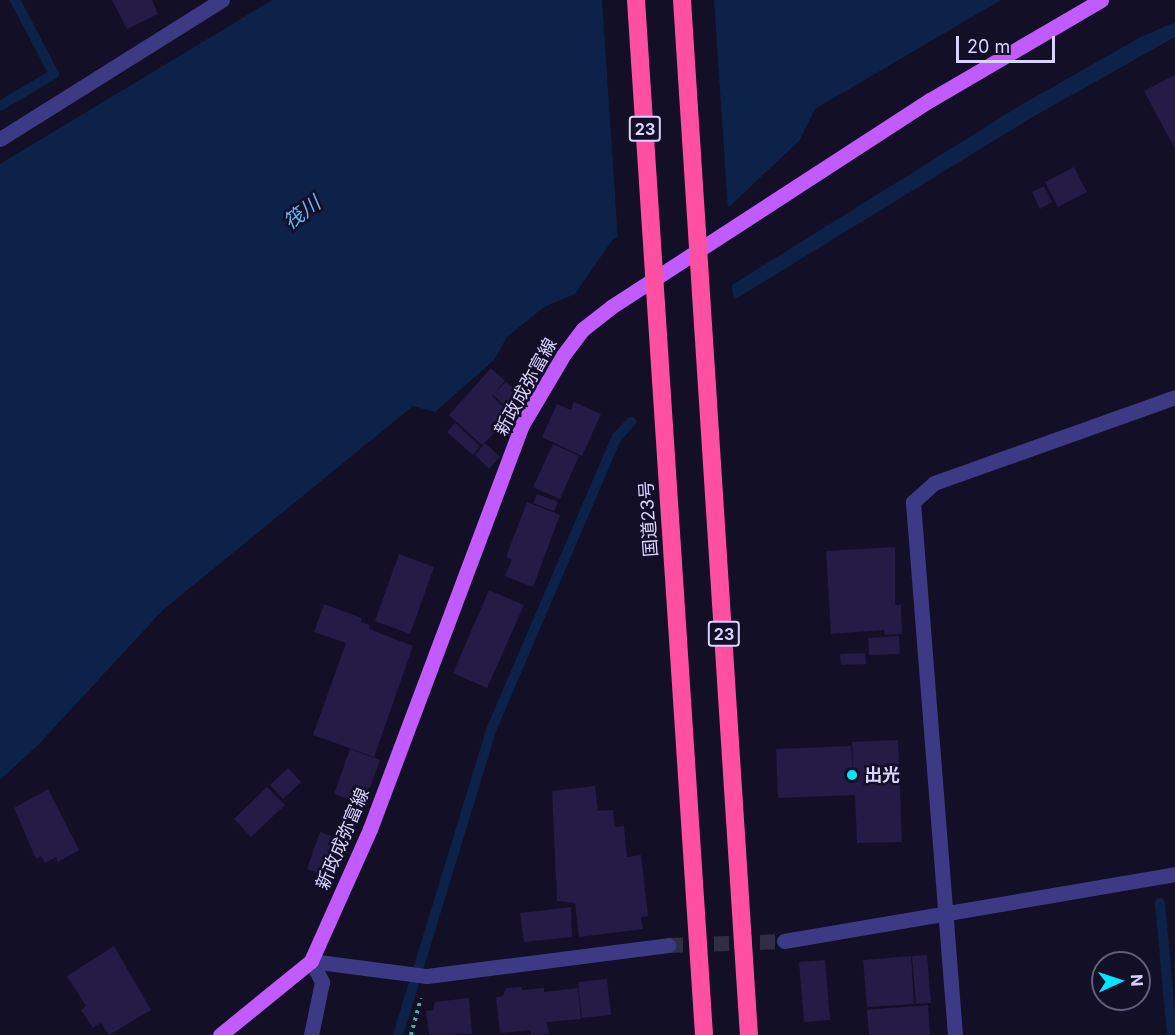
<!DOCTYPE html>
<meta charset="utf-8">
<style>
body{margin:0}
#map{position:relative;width:1175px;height:1035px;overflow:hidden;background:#130f26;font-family:Inter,"Noto Sans JP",sans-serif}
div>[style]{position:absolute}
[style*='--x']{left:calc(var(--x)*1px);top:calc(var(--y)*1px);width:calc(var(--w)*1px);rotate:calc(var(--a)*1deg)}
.water>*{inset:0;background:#0c2248}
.pier>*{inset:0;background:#130f26}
.stream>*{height:10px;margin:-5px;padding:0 5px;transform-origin:5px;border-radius:5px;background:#0c2248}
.building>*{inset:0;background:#241b47}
.minor-tunnel>*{height:15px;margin-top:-7.5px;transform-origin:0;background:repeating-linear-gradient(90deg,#312d47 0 15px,transparent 0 23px)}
.path>*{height:4px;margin-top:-2px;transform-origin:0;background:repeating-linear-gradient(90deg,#2fb8b0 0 3px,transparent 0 7.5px)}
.minor>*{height:15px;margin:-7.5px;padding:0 7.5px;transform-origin:7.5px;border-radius:7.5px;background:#3d3a85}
.major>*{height:15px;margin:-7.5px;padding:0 7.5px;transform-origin:7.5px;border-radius:7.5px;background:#c25bff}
.highway>*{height:18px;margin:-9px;padding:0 9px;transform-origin:9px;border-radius:9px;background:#ff4fa3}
.dots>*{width:16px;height:16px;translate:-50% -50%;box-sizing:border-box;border:3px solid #130f26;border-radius:50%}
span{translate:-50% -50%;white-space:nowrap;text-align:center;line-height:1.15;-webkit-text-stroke:5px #130f26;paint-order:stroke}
.shield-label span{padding:2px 4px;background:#130f26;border:2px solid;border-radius:4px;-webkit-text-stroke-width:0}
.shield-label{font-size:16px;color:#d9d4ff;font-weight:700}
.street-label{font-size:18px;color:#d9d4ff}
.poi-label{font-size:18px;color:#d9d4ff;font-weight:700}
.left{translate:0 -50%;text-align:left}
.water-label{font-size:20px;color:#62b6ff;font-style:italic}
.north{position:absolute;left:1091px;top:951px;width:60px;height:60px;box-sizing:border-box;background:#130f26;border:2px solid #625e7d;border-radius:50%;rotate:87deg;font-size:16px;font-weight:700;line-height:24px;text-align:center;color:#d9d4ff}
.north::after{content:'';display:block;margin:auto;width:21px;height:27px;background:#00e5ff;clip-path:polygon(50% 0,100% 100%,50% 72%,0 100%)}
.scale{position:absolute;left:956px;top:36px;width:99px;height:27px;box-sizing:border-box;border:3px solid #d9d4ff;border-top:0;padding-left:8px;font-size:18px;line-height:21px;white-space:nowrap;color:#d9d4ff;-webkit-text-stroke:4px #130f26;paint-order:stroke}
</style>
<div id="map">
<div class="water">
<div style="clip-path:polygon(272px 0,1001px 0,815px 109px,799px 141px,730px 206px,613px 239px,575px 294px,544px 307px,507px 337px,494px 360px,435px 412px,413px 406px,163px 610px,38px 745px,0 780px,0 164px)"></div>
<div style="clip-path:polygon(1175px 22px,1175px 37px,1031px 118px,734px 300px,732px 285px,1021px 105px,1139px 38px)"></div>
</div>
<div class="pier">
<div style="clip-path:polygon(602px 0,714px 0,728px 210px,618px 240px)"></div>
</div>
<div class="stream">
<div style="--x:0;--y:106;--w:63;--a:-30.7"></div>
<div style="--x:54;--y:74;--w:84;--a:-117.8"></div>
<div style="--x:1160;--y:903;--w:133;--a:84.8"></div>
<div style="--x:398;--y:1035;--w:321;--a:-73"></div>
<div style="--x:492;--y:728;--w:317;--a:-66.8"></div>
<div style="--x:617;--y:437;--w:21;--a:-47"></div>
</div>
<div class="building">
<div style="clip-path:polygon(112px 0,152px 0,158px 14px,127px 29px)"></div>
<div style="clip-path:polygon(1175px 75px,1175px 149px,1144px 91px)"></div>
<div style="clip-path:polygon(1074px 167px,1087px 192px,1058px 207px,1045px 182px)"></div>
<div style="clip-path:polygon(1044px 186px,1052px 202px,1040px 209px,1032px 192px)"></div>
<div style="clip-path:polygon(491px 368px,505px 381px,492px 396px,512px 415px,482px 445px,449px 415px)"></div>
<div style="clip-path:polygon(506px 382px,525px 399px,513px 413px,493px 395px)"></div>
<div style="clip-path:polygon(574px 402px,601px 414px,582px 456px,542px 437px,557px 404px,571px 410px)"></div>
<div style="clip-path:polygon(455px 423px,480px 446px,473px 455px,447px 432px)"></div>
<div style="clip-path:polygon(485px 443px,500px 457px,489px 469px,475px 455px)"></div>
<div style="clip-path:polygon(553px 444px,579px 456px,560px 499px,533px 487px)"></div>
<div style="clip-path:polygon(537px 494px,558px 502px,554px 511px,533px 503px)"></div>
<div style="clip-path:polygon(527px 502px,560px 515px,533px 587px,505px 576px,512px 559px,506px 557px)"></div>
<div style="clip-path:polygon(895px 547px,895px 605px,901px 605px,902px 634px,885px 635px,884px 630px,831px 634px,826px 551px)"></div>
<div style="clip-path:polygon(399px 554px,434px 567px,410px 634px,375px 621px)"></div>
<div style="clip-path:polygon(489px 590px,524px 605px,487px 688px,453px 673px)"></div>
<div style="clip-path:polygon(324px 604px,362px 618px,361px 622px,370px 625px,369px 629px,413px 646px,374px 757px,313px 735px,346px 643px,314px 632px)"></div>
<div style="clip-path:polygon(899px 636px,900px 654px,869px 655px,868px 638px)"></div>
<div style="clip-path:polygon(865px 653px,866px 664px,841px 665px,840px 654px)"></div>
<div style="clip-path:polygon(898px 740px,902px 842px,857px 843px,855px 795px,778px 798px,776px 749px,851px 746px,854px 785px,852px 742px)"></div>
<div style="clip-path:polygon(350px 749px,380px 760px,364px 805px,334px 794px)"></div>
<div style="clip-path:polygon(288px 768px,301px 782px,283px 799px,270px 785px)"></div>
<div style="clip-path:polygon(595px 786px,598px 811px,613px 810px,615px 827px,624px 826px,627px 857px,641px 855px,648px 916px,641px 917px,643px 929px,579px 937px,575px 903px,557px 901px,552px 791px)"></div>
<div style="clip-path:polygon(267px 787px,285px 805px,251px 837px,234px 819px)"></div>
<div style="clip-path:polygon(48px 789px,79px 850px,58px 862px,56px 857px,45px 863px,41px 856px,36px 859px,14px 808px)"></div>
<div style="clip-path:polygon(320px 832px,346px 841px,333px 878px,307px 869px)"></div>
<div style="clip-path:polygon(571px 907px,572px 937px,524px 942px,520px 913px)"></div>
<div style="clip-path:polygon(114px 946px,151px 1010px,109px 1035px,101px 1023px,93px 1028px,81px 1010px,86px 1006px,67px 976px)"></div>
<div style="clip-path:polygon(927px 955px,931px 1003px,916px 1004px,912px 956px)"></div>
<div style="clip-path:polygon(911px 956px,914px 1004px,867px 1007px,863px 960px)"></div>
<div style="clip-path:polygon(825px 960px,830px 1020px,804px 1022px,799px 962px)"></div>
<div style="clip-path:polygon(607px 979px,611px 1015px,582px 1018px,578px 982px)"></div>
<div style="clip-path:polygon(522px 987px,522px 990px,544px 988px,544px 992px,578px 988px,581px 1019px,547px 1022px,549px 1034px,531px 1035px,530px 1030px,500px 1033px,496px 997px,503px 996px,506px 988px)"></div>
<div style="clip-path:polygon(469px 998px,472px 1034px,429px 1035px,426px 1011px,434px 1010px,434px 1002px)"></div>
<div style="clip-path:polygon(928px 1005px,930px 1035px,869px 1035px,867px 1010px)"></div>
</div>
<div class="minor-tunnel">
<div style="--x:668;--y:945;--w:116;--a:-2"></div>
</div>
<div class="path">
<div style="--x:411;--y:1035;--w:38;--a:-75"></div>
</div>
<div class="minor">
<div style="--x:0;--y:139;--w:262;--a:-32.1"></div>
<div style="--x:784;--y:941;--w:397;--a:-9.7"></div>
<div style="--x:311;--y:961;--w:117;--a:7.4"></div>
<div style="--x:427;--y:976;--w:243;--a:-7.3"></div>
<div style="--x:311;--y:961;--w:24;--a:62"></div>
<div style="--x:322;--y:982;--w:54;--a:101.7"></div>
<div style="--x:955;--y:1035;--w:535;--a:-94.51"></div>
<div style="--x:913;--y:502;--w:28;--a:-42"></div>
<div style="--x:934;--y:483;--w:256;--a:-19.6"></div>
</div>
<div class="major">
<div style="--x:220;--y:1035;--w:117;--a:-39.1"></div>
<div style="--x:311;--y:961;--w:145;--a:-65.9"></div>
<div style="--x:370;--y:829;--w:432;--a:-69.4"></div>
<div style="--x:522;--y:425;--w:82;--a:-59.4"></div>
<div style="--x:564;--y:354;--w:31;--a:-53"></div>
<div style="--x:583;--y:329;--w:36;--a:-38"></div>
<div style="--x:611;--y:307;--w:380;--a:-33"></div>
<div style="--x:930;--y:100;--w:198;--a:-30.3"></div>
</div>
<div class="highway">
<div style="--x:636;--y:0;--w:1037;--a:86.24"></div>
<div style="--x:682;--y:0;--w:1037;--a:86.3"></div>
</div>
<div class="dots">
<div style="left:852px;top:775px;background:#00e5ff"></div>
</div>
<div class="shield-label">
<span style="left:645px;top:129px">23</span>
<span style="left:724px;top:634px">23</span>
</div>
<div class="street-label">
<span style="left:526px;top:387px;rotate:-61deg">新政成弥富線</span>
<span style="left:649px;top:519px;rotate:-94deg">国道23号</span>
<span style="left:343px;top:839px;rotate:-67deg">新政成弥富線</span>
</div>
<div class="poi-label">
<span class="left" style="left:864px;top:775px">出光</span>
</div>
<div class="water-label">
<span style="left:302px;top:213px;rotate:-37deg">筏川</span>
</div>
<div class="north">N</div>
<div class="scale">20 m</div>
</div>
